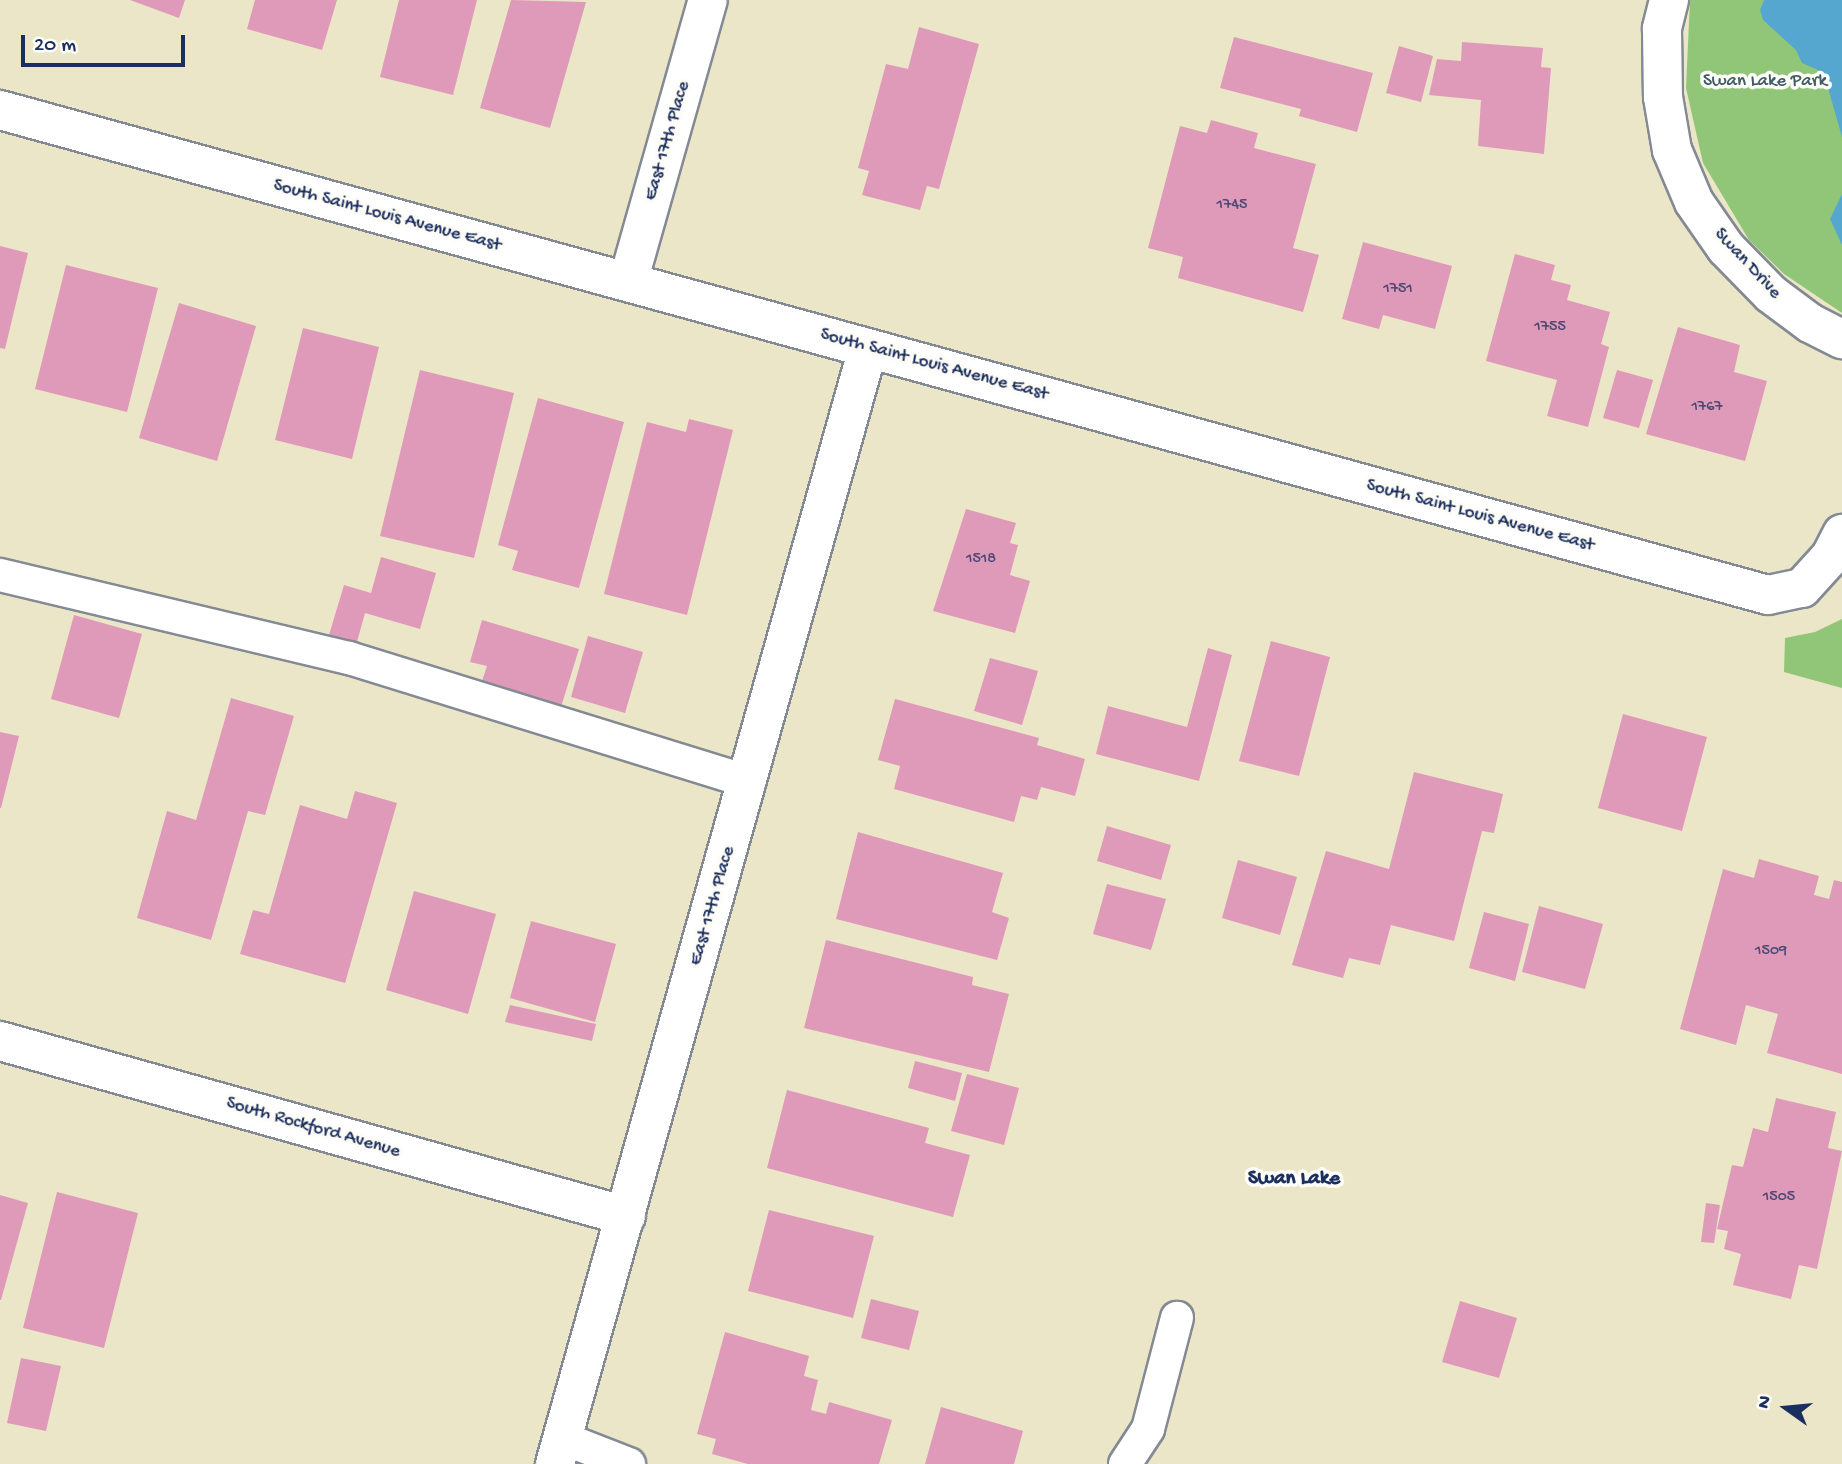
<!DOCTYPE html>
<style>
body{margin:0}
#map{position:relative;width:1842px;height:1464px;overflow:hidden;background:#ebe6c8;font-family:"Gochi Hand",sans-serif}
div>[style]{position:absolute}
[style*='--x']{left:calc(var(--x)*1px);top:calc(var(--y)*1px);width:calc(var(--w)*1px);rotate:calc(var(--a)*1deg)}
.green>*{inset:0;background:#91c678}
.water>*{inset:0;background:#55a7d0}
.building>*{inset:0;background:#e09ab9}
.roads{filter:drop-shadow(2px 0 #838a93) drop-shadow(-2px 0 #838a93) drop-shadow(0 2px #838a93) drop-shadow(0 -2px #838a93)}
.service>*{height:32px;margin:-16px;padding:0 16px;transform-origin:16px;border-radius:16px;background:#fff}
.minor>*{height:38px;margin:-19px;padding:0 19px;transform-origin:19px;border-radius:19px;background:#fff}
span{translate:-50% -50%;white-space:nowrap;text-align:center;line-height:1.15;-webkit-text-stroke:7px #fdfcf7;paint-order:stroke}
.number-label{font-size:16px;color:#4c4a75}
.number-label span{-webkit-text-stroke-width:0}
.park-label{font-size:19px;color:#3e5c66}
.street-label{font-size:19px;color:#1b2f5e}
.neighbourhood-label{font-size:21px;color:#1b2f5e;font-weight:700}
.north{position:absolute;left:1751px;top:1373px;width:70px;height:70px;-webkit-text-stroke:5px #fdfcf7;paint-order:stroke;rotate:285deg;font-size:19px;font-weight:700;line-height:28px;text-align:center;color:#1b2f5e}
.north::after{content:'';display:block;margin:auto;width:24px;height:32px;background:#1b2f5e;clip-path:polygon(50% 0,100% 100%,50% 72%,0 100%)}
.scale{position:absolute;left:21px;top:35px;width:164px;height:32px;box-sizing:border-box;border:4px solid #1b2f5e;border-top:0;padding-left:9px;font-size:21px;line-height:24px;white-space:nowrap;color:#1b2f5e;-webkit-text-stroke:5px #fdfcf7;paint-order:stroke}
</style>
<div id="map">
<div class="green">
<div style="clip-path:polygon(1690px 0,1842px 0,1842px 313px,1784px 274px,1749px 240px,1703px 163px,1686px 88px)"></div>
<div style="clip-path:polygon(1842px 619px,1842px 688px,1784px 672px,1785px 638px,1815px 632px)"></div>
</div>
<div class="water">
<div style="clip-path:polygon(1764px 0,1842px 0,1842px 137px,1826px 81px,1818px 70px,1802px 63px,1796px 50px,1763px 20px,1760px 10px)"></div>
<div style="clip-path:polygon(1842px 194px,1842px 245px,1830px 219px)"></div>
</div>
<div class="building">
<div style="clip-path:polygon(130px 0,185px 0,179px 18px)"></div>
<div style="clip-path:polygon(255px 0,337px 0,322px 50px,247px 29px)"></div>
<div style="clip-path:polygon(399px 0,477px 0,453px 95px,380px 77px)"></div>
<div style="clip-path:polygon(511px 0,586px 2px,550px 128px,480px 108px)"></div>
<div style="clip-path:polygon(919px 27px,979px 44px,939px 189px,927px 186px,920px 210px,862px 195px,869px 171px,858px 168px,886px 64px,908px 69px)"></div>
<div style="clip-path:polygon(1234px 37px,1373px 73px,1357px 132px,1299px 116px,1301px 109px,1220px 88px)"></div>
<div style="clip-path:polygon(1462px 42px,1543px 48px,1541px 67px,1551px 68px,1544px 154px,1478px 146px,1481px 100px,1429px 95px,1437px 59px,1461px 61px)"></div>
<div style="clip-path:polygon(1399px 46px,1433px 56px,1421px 102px,1386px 93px)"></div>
<div style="clip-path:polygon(1211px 120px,1258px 133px,1254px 148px,1316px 164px,1293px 248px,1319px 255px,1303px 312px,1178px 278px,1183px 257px,1148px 248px,1180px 126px,1207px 133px)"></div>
<div style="clip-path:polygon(1363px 242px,1452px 266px,1435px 329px,1383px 315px,1379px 329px,1342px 319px)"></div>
<div style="clip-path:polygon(0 246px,28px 253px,5px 349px,0 348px)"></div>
<div style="clip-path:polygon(1515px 254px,1555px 265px,1551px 280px,1571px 285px,1567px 300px,1610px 312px,1601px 344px,1609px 347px,1588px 427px,1547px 416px,1557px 380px,1486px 361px)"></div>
<div style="clip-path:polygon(66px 265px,158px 288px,127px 412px,35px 389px)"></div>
<div style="clip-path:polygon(179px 303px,256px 326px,217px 461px,139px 438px)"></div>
<div style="clip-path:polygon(1678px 327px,1740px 345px,1734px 372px,1767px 381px,1745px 461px,1646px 434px)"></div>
<div style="clip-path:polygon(303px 328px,379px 347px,352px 459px,275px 440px)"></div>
<div style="clip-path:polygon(420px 370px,514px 393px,474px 558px,380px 536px)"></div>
<div style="clip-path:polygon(1617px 370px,1653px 380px,1639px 428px,1603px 418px)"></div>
<div style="clip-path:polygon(538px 398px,624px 422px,579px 588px,512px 570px,518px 551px,498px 545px)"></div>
<div style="clip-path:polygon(689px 419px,733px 430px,687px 615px,604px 594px,647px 422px,686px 432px)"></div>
<div style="clip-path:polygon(966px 509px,1016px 523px,1010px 543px,1018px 545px,1010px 575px,1030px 581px,1015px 633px,933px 611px)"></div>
<div style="clip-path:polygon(381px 557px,436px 573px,420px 629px,365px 613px,357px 642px,329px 635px,344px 585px,371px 593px)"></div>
<div style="clip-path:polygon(74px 615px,142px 634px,119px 718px,51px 699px)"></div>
<div style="clip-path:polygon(482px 620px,579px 649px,561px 707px,481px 684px,487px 666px,470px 662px)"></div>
<div style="clip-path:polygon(588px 636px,643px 652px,625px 713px,571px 697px)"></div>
<div style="clip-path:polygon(1271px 641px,1330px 657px,1299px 776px,1239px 761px)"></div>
<div style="clip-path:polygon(1208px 648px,1232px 655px,1199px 781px,1096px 754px,1108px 706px,1187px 727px)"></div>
<div style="clip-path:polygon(990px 658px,1038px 671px,1022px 725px,974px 711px)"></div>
<div style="clip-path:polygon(231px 698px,294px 716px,265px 815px,248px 811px,211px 940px,137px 918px,167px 811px,196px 820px)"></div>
<div style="clip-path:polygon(895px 699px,1039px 738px,1037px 745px,1085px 759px,1075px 796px,1041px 787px,1037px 800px,1021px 796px,1014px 822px,894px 789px,900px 766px,878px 760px)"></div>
<div style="clip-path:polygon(1623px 714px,1707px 737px,1682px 831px,1598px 808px)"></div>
<div style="clip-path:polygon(0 732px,19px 736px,1px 808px,0 808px)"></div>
<div style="clip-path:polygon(1414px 772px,1503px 794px,1494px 833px,1482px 831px,1454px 941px,1391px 925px,1380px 965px,1349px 958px,1343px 978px,1292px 965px,1326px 851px,1389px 869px)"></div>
<div style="clip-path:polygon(355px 791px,397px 803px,345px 983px,240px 954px,253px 910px,269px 914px,300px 805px,347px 819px)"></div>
<div style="clip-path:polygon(1107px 826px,1171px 845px,1161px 880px,1097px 861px)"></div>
<div style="clip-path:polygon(858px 832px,1003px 873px,992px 912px,1009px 918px,997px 960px,836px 919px)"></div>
<div style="clip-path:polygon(1759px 859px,1819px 876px,1814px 895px,1829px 899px,1834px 880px,1842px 882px,1842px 1074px,1767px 1053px,1778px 1014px,1746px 1005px,1736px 1045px,1680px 1029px,1723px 869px,1754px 878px)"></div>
<div style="clip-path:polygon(1238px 860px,1297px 877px,1280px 935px,1222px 918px)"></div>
<div style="clip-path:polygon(1107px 884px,1166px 899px,1151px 950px,1093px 934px)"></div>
<div style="clip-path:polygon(414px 891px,496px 914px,468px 1014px,386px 990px)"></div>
<div style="clip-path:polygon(1539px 906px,1603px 924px,1585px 989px,1522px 972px)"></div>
<div style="clip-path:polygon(1484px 912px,1529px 924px,1515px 981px,1469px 968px)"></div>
<div style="clip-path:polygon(531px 921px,616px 944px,595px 1022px,510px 998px)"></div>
<div style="clip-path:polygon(826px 940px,973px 977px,972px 985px,1009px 994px,989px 1072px,804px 1028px)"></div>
<div style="clip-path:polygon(510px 1005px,596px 1024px,592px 1041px,505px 1022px)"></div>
<div style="clip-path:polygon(915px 1061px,962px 1073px,955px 1101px,908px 1088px)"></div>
<div style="clip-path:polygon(967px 1074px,1019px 1088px,1004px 1145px,951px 1131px)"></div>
<div style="clip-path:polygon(787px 1090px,929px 1128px,925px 1143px,970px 1155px,953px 1217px,767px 1168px)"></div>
<div style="clip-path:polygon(1776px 1098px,1836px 1112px,1828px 1148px,1842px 1151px,1817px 1269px,1799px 1265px,1791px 1299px,1733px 1285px,1741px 1254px,1724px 1249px,1728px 1231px,1717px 1229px,1732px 1165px,1743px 1167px,1753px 1128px,1768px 1132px)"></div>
<div style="clip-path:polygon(57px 1192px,138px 1213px,104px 1348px,23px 1328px)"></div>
<div style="clip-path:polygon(0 1195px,28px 1203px,1px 1300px,0 1300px)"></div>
<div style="clip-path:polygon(1706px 1203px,1720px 1205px,1714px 1243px,1701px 1242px)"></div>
<div style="clip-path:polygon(769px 1210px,874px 1236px,853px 1318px,748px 1291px)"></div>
<div style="clip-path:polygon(871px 1299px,919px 1311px,909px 1350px,861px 1338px)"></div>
<div style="clip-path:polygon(1460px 1301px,1517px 1318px,1499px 1378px,1442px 1362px)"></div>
<div style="clip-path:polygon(725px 1332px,809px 1356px,804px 1376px,818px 1380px,811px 1410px,826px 1414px,829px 1402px,892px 1420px,879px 1464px,748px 1464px,712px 1454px,716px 1439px,697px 1434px)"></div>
<div style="clip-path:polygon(21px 1358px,61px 1366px,46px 1431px,7px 1423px)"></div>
<div style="clip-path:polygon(941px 1407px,1023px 1431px,1014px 1464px,925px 1464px)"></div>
</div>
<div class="roads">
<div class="service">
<div style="--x:0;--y:575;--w:359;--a:13.4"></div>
<div style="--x:349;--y:658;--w:419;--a:17.2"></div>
<div style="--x:562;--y:1438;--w:72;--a:21.2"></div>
<div style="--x:1125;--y:1464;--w:42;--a:-56.7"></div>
<div style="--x:1148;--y:1429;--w:115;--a:-75.4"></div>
</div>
<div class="minor">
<div style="--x:1669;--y:0;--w:30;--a:104"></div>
<div style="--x:1662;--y:29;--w:68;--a:89.2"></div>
<div style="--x:1663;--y:97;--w:54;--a:80.4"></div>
<div style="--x:1672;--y:150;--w:56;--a:67.1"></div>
<div style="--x:1694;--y:202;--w:56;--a:55.2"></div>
<div style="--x:1726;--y:248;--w:64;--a:45.6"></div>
<div style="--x:1771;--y:294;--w:49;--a:36.6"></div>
<div style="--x:1810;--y:323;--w:36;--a:27"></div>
<div style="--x:0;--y:110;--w:1833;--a:15.34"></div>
<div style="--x:1768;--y:595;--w:35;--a:-12"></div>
<div style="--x:1802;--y:588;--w:43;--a:-47.8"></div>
<div style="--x:1831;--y:556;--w:25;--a:-63"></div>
<div style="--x:628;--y:282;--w:293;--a:-74.2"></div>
<div style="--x:0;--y:1041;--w:650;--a:15.62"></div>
<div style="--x:555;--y:1464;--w:1159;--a:-74.33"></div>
</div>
</div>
<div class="number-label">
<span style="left:1232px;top:206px">1745</span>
<span style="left:1398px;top:290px">1751</span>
<span style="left:1550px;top:328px">1755</span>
<span style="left:1707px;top:408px">1767</span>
<span style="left:981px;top:560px">1518</span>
<span style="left:1771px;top:952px">1509</span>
<span style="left:1779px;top:1198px">1505</span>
</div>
<div class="park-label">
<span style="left:1765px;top:82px">Swan Lake Park</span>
</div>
<div class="street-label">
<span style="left:668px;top:141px;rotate:-74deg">East 17th Place</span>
<span style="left:387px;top:216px;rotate:15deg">South Saint Louis Avenue East</span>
<span style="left:1747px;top:264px;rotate:47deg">Swan Drive</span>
<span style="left:934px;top:365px;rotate:15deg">South Saint Louis Avenue East</span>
<span style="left:1480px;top:516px;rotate:15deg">South Saint Louis Avenue East</span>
<span style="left:713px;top:906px;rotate:-74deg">East 17th Place</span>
<span style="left:313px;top:1128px;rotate:16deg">South Rockford Avenue</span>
</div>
<div class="neighbourhood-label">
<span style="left:1294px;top:1180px">Swan Lake</span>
</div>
<div class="north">N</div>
<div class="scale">20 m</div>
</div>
